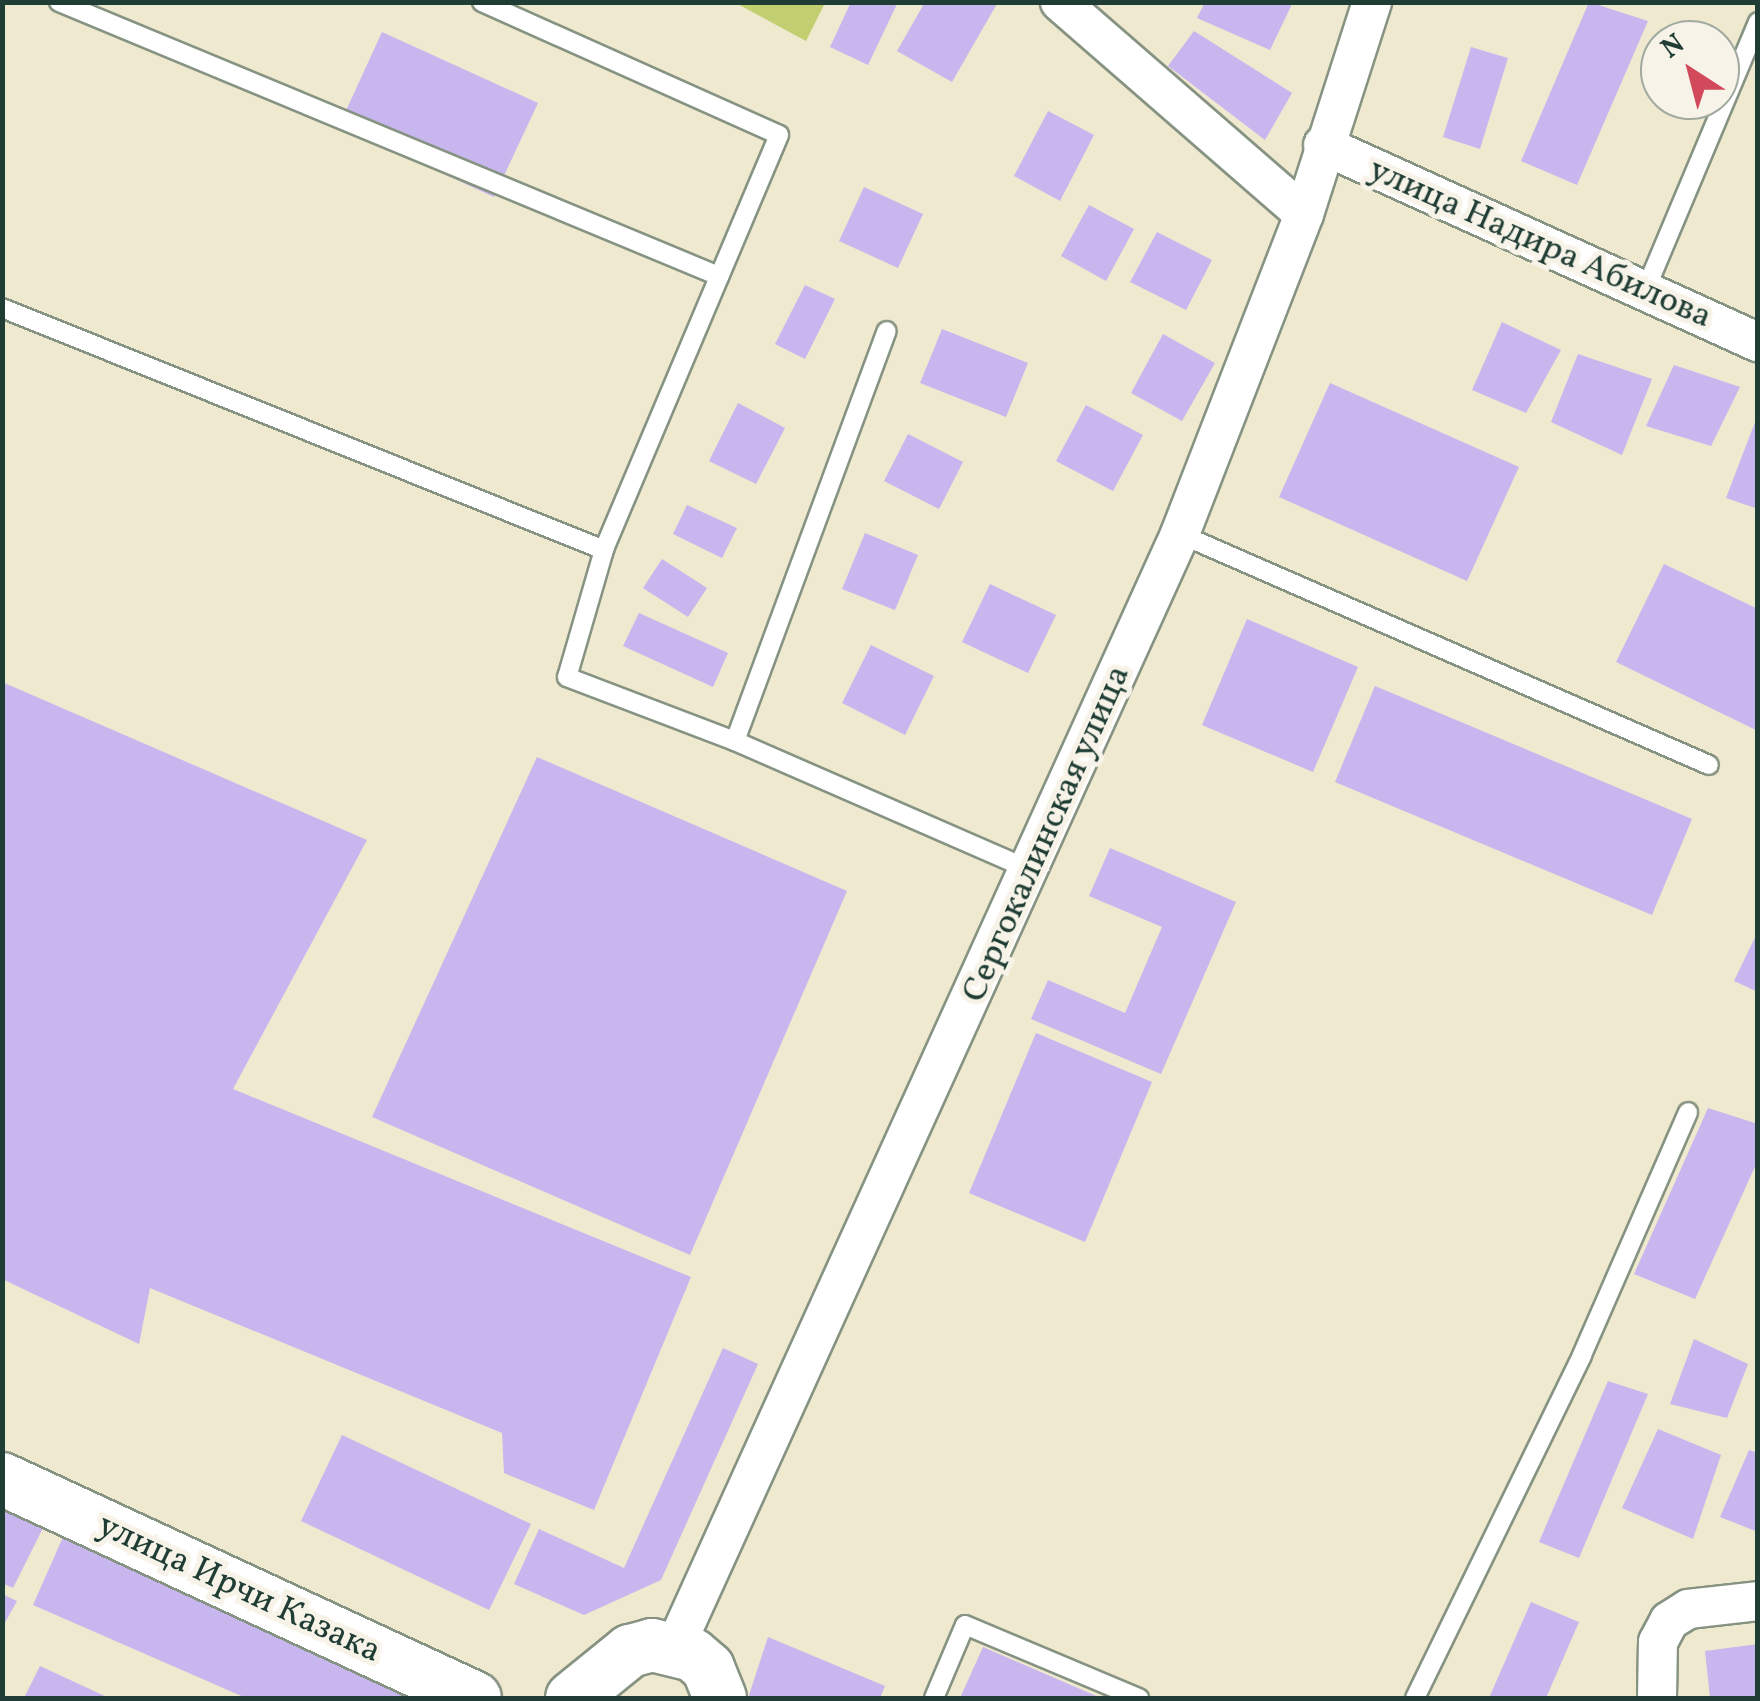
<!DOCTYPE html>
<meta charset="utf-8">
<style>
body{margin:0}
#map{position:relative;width:1760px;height:1701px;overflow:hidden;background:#efe9d0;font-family:Vollkorn,serif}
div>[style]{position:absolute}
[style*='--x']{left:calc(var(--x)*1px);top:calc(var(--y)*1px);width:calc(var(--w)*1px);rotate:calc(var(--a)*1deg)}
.green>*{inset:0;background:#c2cf71}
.building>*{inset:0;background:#c8b6ef}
.roads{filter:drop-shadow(2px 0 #879382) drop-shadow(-2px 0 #879382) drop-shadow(0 2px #879382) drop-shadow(0 -2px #879382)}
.lane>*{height:18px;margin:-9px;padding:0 9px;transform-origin:9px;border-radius:9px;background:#fff}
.street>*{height:38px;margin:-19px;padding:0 19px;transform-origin:19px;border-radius:19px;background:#fff}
.secondary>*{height:52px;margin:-26px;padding:0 26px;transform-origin:26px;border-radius:26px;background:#fff}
span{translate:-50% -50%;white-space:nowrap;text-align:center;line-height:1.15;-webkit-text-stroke:10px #f7f3e8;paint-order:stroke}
.street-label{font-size:35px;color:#1f3d34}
.frame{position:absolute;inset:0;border:5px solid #1f3d34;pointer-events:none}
.north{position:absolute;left:1640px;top:20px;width:100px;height:100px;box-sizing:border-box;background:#f7f3e8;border:2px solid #a1aaa0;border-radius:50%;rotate:324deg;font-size:28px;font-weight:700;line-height:40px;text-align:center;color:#1f3d34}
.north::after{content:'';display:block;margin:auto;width:35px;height:45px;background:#d1495b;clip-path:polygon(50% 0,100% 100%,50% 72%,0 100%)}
</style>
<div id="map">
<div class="green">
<div style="clip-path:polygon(734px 2px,825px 2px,825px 3px,806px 41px)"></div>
</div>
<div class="building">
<div style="clip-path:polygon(851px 2px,898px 2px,868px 65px,830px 47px)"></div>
<div style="clip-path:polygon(925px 2px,998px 2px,952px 82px,897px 51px)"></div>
<div style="clip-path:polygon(1205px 2px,1293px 2px,1270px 50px,1197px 18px)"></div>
<div style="clip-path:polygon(1589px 2px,1648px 21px,1577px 185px,1521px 161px)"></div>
<div style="clip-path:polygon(1194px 31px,1292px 93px,1265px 140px,1168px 66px)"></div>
<div style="clip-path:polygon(382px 32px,538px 103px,494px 197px,339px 126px)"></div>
<div style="clip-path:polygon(1471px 47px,1508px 58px,1480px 149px,1443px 137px)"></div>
<div style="clip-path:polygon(1048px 111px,1094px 135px,1060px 201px,1014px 176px)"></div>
<div style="clip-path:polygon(864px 187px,923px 214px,898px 268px,839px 241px)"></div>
<div style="clip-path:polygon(1089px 205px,1134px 229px,1106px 281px,1061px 256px)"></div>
<div style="clip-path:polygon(1157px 232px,1212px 260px,1186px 310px,1130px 282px)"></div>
<div style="clip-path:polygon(805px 285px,835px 299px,805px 359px,775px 344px)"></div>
<div style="clip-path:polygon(1502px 322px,1561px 350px,1526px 413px,1472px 390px)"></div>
<div style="clip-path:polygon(942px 329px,1028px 363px,1006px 417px,920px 383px)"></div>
<div style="clip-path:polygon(1163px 334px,1215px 363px,1182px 421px,1131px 393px)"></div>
<div style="clip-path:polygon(1578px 354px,1652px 379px,1622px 455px,1551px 422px)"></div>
<div style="clip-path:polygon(1674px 365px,1740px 387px,1711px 446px,1646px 426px)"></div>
<div style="clip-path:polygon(1330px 383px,1519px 467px,1467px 581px,1279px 497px)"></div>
<div style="clip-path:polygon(738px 403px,785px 428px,756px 484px,709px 461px)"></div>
<div style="clip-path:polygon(1086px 405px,1143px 435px,1113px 491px,1056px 461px)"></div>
<div style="clip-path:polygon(1757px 417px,1758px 417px,1758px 509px,1726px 498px)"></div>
<div style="clip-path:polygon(908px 434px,963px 462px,939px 509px,884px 481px)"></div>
<div style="clip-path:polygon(687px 505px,737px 528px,722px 558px,673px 534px)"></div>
<div style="clip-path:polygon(865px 533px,918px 555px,895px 610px,842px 589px)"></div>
<div style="clip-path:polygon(662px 559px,707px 588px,688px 617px,643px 588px)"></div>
<div style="clip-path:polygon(1664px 564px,1758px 609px,1758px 731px,1616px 662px)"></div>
<div style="clip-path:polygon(990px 584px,1056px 615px,1028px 673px,962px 642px)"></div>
<div style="clip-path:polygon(639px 613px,728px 653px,713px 687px,623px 646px)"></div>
<div style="clip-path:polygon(1247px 619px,1358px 667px,1313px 772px,1202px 725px)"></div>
<div style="clip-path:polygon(871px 645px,934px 676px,905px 735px,842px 703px)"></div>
<div style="clip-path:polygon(2px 682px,367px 840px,233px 1089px,691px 1277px,594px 1510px,504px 1473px,502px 1433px,150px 1288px,139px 1344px,2px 1279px)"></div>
<div style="clip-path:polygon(1375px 686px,1692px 819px,1652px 915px,1335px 782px)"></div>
<div style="clip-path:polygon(537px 757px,847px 891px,690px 1255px,372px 1117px)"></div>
<div style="clip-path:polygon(1110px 848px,1236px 902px,1161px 1074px,1031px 1019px,1048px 980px,1125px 1013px,1162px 927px,1089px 896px)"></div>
<div style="clip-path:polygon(1758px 931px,1758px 992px,1734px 981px)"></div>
<div style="clip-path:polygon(1036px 1033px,1152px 1082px,1085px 1242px,969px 1193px)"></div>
<div style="clip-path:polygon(1708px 1108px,1758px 1124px,1758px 1160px,1695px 1299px,1634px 1274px)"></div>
<div style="clip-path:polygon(1694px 1339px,1748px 1364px,1727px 1418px,1670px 1404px)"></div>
<div style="clip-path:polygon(723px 1348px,758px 1364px,661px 1580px,584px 1615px,514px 1584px,539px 1529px,624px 1568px)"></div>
<div style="clip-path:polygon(1608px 1381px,1648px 1394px,1579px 1558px,1539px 1542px)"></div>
<div style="clip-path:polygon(1658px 1429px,1721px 1455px,1693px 1539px,1622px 1508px)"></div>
<div style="clip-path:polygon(342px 1435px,531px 1524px,489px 1610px,301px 1521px)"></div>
<div style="clip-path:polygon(1749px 1450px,1758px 1453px,1758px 1532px,1720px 1517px)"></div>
<div style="clip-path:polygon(2px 1509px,43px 1528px,13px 1588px,2px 1583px)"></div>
<div style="clip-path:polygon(63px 1537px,421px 1694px,419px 1698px,246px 1698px,33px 1605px)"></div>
<div style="clip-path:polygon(2px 1594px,17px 1601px,2px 1628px)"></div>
<div style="clip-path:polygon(1531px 1602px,1579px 1622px,1546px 1698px,1489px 1698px)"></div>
<div style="clip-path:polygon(768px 1637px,885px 1686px,880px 1698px,748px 1698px)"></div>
<div style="clip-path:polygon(1758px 1644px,1758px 1698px,1710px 1698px,1705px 1651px)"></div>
<div style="clip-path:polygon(983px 1647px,1101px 1698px,960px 1698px)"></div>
<div style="clip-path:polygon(40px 1666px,109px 1698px,24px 1698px)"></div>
</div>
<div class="roads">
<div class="lane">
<div style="--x:59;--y:2;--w:715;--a:22.55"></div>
<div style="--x:482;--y:2;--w:325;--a:24.1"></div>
<div style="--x:779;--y:135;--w:450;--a:112.9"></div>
<div style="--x:604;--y:550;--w:132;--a:106.2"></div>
<div style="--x:567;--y:677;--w:180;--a:20.9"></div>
<div style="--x:735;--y:741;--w:324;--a:23.6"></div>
<div style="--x:1645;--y:291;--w:292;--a:-67.2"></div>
<div style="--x:2;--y:308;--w:649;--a:21.9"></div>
<div style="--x:1180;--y:534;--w:577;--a:23.59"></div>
<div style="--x:735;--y:741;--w:437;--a:-69.7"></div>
<div style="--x:934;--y:1698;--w:79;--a:-67"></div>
<div style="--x:965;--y:1625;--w:189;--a:22.8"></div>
<div style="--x:1415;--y:1698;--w:381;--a:-64"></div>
<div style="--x:1582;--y:1355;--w:265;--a:-66.4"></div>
</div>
<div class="street">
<div style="--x:1060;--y:2;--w:323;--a:41"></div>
<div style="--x:1323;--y:145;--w:478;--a:24.4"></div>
<div style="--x:675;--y:1647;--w:1222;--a:-65.59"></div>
<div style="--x:1180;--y:534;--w:343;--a:-68.8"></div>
<div style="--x:1304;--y:214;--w:223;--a:-72.2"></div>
<div style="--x:1657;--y:1698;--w:56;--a:-89"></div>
<div style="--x:1658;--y:1642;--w:24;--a:-62"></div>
<div style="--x:1669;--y:1621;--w:22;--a:-32"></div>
<div style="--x:1688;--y:1609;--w:70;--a:-6.5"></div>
</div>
<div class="secondary">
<div style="--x:2;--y:1479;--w:521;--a:24.84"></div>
<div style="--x:572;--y:1698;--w:75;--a:-39"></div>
<div style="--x:630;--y:1651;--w:23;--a:-15"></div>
<div style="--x:652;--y:1645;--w:42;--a:13.7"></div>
<div style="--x:693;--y:1655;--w:20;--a:41"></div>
<div style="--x:708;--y:1668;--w:32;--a:68"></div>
</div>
</div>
<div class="street-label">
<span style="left:1540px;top:244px;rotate:24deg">улица Надира Абилова</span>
<span style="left:1047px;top:834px;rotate:-66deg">Сергокалинская улица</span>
<span style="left:239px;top:1589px;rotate:25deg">улица Ирчи Казака</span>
</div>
<div class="frame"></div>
<div class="north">N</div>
</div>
